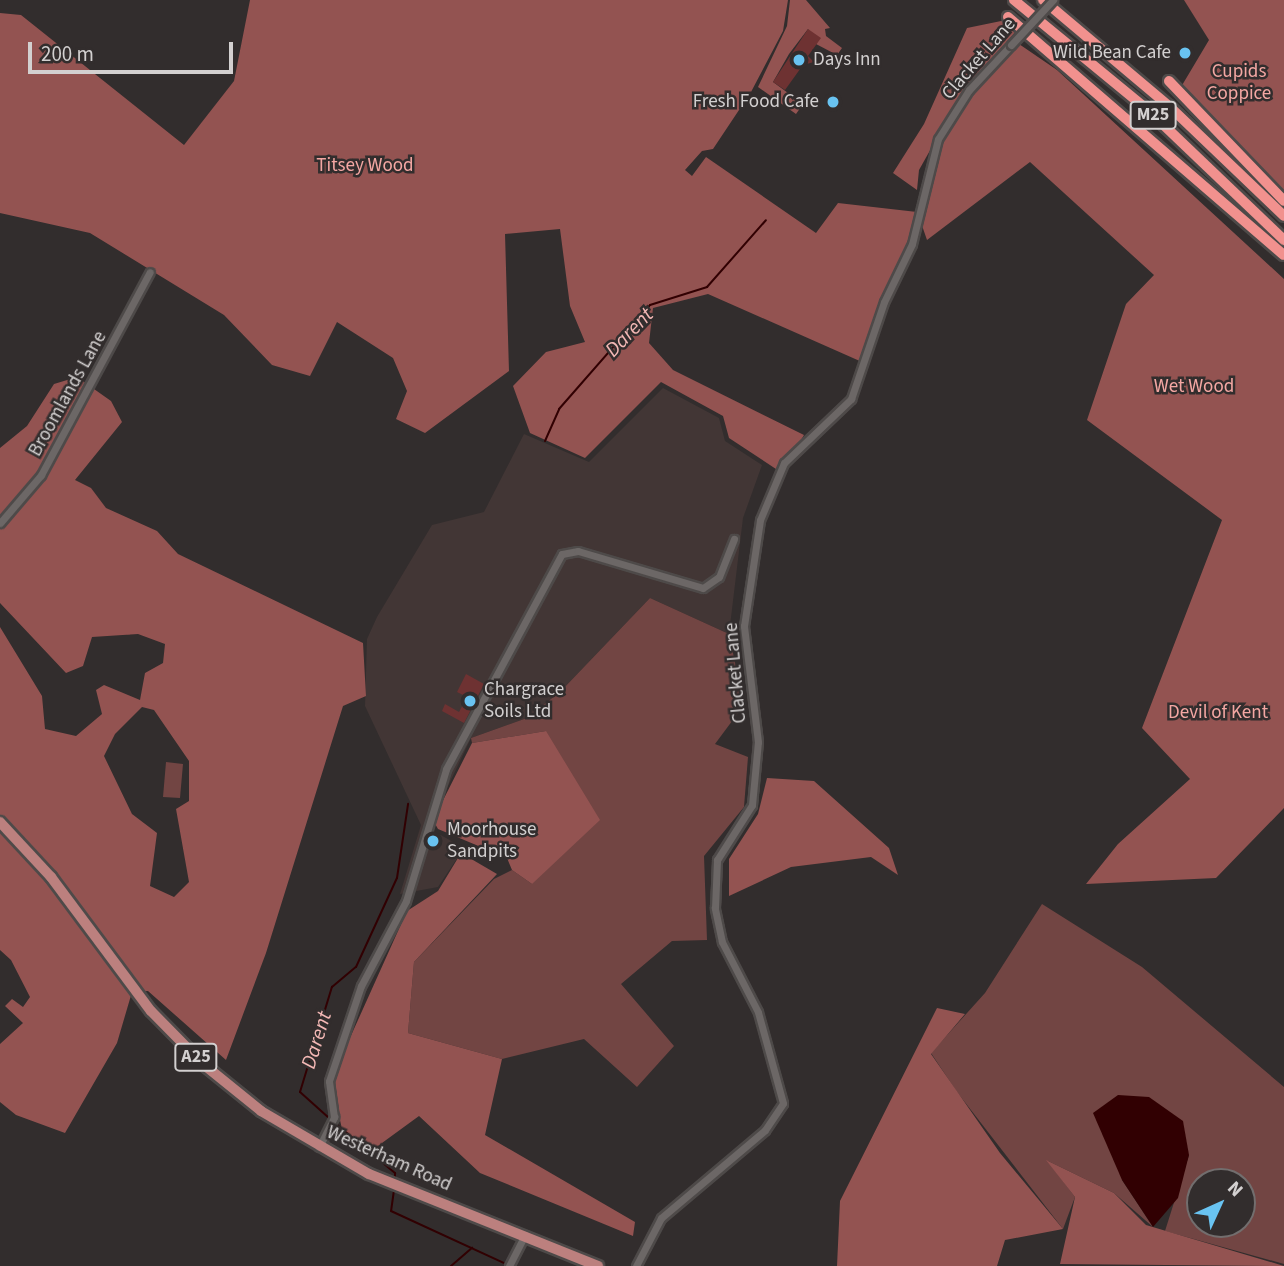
<!DOCTYPE html>
<style>
body{margin:0}
#map{position:relative;width:1284px;height:1266px;overflow:hidden;background:#322d2d;font-family:"Source Sans 3",sans-serif}
div>[style]{position:absolute}
[style*='--x']{left:calc(var(--x)*1px);top:calc(var(--y)*1px);width:calc(var(--w)*1px);rotate:calc(var(--a)*1deg)}
.built>*{inset:0;background:#423635}
.green>*{inset:0;background:#724543}
.forest>*{inset:0;background:#935351}
.water>*{inset:0;background:#310002}
.stream>*{height:2px;margin:-1px;padding:0 1px;transform-origin:1px;border-radius:1px;background:#310002}
.building>*{inset:0;background:#6e3232}
.roads{filter:drop-shadow(2px 0 #4e4a49) drop-shadow(-2px 0 #4e4a49) drop-shadow(0 2px #4e4a49) drop-shadow(0 -2px #4e4a49)}
.minor>*{height:7px;margin:-3.5px;padding:0 3.5px;transform-origin:3.5px;border-radius:3.5px;background:#6c6766}
.major>*{height:10px;margin:-5px;padding:0 5px;transform-origin:5px;border-radius:5px;background:#bc807e}
.highway>*{height:10px;margin:-5px;padding:0 5px;transform-origin:5px;border-radius:5px;background:#f1918e}
.bridges{filter:drop-shadow(2px 0 #4e4a49) drop-shadow(-2px 0 #4e4a49) drop-shadow(0 2px #4e4a49) drop-shadow(0 -2px #4e4a49)}
.minor-bridge>*{height:7px;margin:-3.5px;padding:0 3.5px;transform-origin:3.5px;border-radius:3.5px;background:#6c6766}
.dots>*{width:19px;height:19px;translate:-50% -50%;box-sizing:border-box;border:4px solid #322d2d;border-radius:50%}
span{translate:-50% -50%;white-space:nowrap;text-align:center;line-height:1.15;-webkit-text-stroke:5px #322d2d;paint-order:stroke}
.shield-label span{padding:2px 5px;background:#322d2d;border:2px solid;border-radius:5px;-webkit-text-stroke-width:0}
.shield-label{font-size:18px;color:#d3d0d0;font-weight:700}
.poi-label{font-size:19px;color:#d3d0d0}
.right{translate:-100% -50%;text-align:right}
.left{translate:0 -50%;text-align:left}
.street-label{font-size:19px;color:#d3d0d0}
.park-label{font-size:19px;color:#f4a7a3}
.water-label{font-size:21px;color:#f3b8b5;font-style:italic}
.north{position:absolute;left:1186px;top:1168px;width:70px;height:70px;box-sizing:border-box;background:#322d2d;border:2px solid #726e6e;border-radius:50%;rotate:45deg;font-size:19px;font-weight:700;line-height:28px;text-align:center;color:#d3d0d0}
.north::after{content:'';display:block;margin:auto;width:24px;height:32px;background:#69c3f1;clip-path:polygon(50% 0,100% 100%,50% 72%,0 100%)}
.scale{position:absolute;left:28px;top:42px;width:205px;height:32px;box-sizing:border-box;border:4px solid #d3d0d0;border-top:0;padding-left:9px;font-size:21px;line-height:24px;white-space:nowrap;color:#d3d0d0;-webkit-text-stroke:5px #322d2d;paint-order:stroke}
</style>
<div id="map">
<div class="built">
<div style="clip-path:polygon(663px 388px,719px 418px,725px 441px,762px 465px,743px 518px,729px 634px,650px 598px,561px 691px,527px 718px,471px 738px,428px 828px,464px 848px,438px 887px,400px 894px,421px 825px,365px 706px,367px 639px,377px 617px,432px 525px,484px 512px,524px 434px,589px 462px)"></div>
</div>
<div class="green">
<div style="clip-path:polygon(650px 598px,729px 634px,744px 705px,715px 744px,748px 757px,744px 807px,704px 856px,707px 940px,672px 941px,621px 984px,674px 1046px,637px 1087px,584px 1039px,502px 1059px,408px 1033px,414px 962px,494px 879px,512px 870px,532px 884px,546px 731px,472px 743px,471px 738px,527px 718px,561px 691px)"></div>
<div style="clip-path:polygon(166px 762px,183px 764px,180px 798px,163px 797px)"></div>
<div style="clip-path:polygon(evenodd,1042px 904px,1142px 967px,1284px 1087px,1284px 1264px,1165px 1231px,1189px 1155px,1122px 1180px,1153px 1227px,1114px 1193px,1048px 1161px,1075px 1197px,1063px 1229px,957px 1092px,931px 1053px,985px 993px,1042px 904px,1200px 1182px,1242px 1182px,1242px 1224px,1200px 1224px,1200px 1182px)"></div>
</div>
<div class="forest">
<div style="clip-path:polygon(250px 0,788px 0,783px 31px,751px 92px,713px 149px,702px 151px,685px 170px,692px 176px,706px 157px,816px 233px,838px 203px,917px 212px,931px 157px,958px 105px,1011px 45px,1019px 44px,1057px 70px,1284px 279px,1284px 808px,1216px 878px,1086px 884px,1118px 844px,1190px 779px,1142px 728px,1222px 520px,1087px 420px,1126px 304px,1154px 275px,1030px 162px,927px 240px,918px 214px,862px 362px,708px 294px,653px 308px,649px 343px,673px 370px,804px 435px,782px 473px,729px 438px,723px 416px,661px 382px,585px 458px,530px 433px,513px 386px,546px 352px,585px 342px,570px 306px,560px 229px,505px 234px,509px 371px,425px 433px,396px 419px,407px 391px,393px 358px,337px 322px,310px 376px,272px 365px,224px 315px,90px 233px,0 213px,0 13px,21px 15px,184px 145px,234px 81px)"></div>
<div style="clip-path:polygon(790px 0,806px 0,830px 28px,825px 29px,826px 36px,842px 48px,837px 55px,816px 44px,808px 29px,789px 54px,773px 82px,803px 104px,796px 114px,758px 87px,787px 26px)"></div>
<div style="clip-path:polygon(1184px 0,1284px 0,1284px 191px,1181px 87px,1209px 40px)"></div>
<div style="clip-path:polygon(1006px 20px,1018px 29px,964px 90px,919px 170px,917px 190px,893px 173px,924px 124px,967px 28px)"></div>
<div style="clip-path:polygon(evenodd,77px 377px,111px 401px,122px 422px,75px 480px,91px 488px,106px 508px,157px 531px,178px 554px,363px 643px,366px 696px,343px 706px,266px 953px,226px 1060px,148px 991px,132px 992px,117px 1043px,65px 1133px,16px 1115px,0 1102px,0 1044px,23px 1023px,5px 1006px,12px 999px,23px 1007px,30px 997px,11px 960px,0 950px,0 627px,42px 696px,45px 729px,76px 736px,102px 714px,96px 690px,104px 685px,140px 700px,145px 673px,163px 663px,165px 644px,138px 634px,92px 637px,83px 666px,66px 673px,0 603px,0 448px,27px 426px,54px 384px,77px 377px,142px 707px,154px 710px,189px 761px,189px 801px,176px 809px,189px 882px,174px 897px,150px 886px,157px 833px,132px 814px,104px 756px,115px 734px,142px 707px)"></div>
<div style="clip-path:polygon(546px 731px,600px 820px,532px 884px,512px 870px,507px 858px,438px 829px,433px 820px,472px 743px)"></div>
<div style="clip-path:polygon(767px 778px,814px 781px,889px 848px,898px 875px,871px 857px,791px 867px,729px 896px,729px 859px,758px 814px)"></div>
<div style="clip-path:polygon(461px 853px,497px 874px,414px 962px,408px 1033px,502px 1059px,485px 1135px,635px 1222px,633px 1236px,480px 1173px,419px 1116px,371px 1151px,342px 1129px,331px 1080px,407px 911px,438px 891px)"></div>
<div style="clip-path:polygon(937px 1008px,965px 1014px,931px 1054px,1000px 1153px,1063px 1229px,1005px 1240px,997px 1266px,837px 1266px,840px 1201px)"></div>
<div style="clip-path:polygon(1046px 1160px,1114px 1193px,1146px 1225px,1284px 1266px,1060px 1264px,1075px 1197px)"></div>
</div>
<div class="water">
<div style="clip-path:polygon(1118px 1095px,1149px 1097px,1183px 1121px,1189px 1155px,1178px 1198px,1153px 1227px,1122px 1180px,1093px 1113px)"></div>
</div>
<div class="stream">
<div style="--x:545;--y:441;--w:35;--a:-66"></div>
<div style="--x:559;--y:409;--w:138;--a:-48.8"></div>
<div style="--x:650;--y:305;--w:60;--a:-17.5"></div>
<div style="--x:707;--y:287;--w:89;--a:-48.6"></div>
<div style="--x:329;--y:1118;--w:39;--a:-138"></div>
<div style="--x:300;--y:1092;--w:110;--a:-73.1"></div>
<div style="--x:332;--y:987;--w:31;--a:-40"></div>
<div style="--x:356;--y:967;--w:98;--a:-65.3"></div>
<div style="--x:397;--y:878;--w:75;--a:-81.5"></div>
<div style="--x:336;--y:1124;--w:77;--a:39.7"></div>
<div style="--x:395;--y:1173;--w:8;--a:90"></div>
<div style="--x:394;--y:1190;--w:21;--a:98"></div>
<div style="--x:391;--y:1211;--w:124;--a:24.7"></div>
<div style="--x:451;--y:1266;--w:28;--a:-41"></div>
</div>
<div class="building">
<div style="clip-path:polygon(808px 29px,821px 38px,808px 56px,814px 62px,803px 65px,785px 90px,773px 82px)"></div>
<div style="clip-path:polygon(466px 674px,484px 684px,464px 723px,442px 711px,445px 704px,459px 712px,467px 697px,457px 692px)"></div>
</div>
<div class="roads">
<div class="minor">
<div style="--x:0;--y:523;--w:63;--a:-49.5"></div>
<div style="--x:41;--y:475;--w:230;--a:-61.8"></div>
<div style="--x:319;--y:1147;--w:34;--a:-63"></div>
<div style="--x:334;--y:1117;--w:36;--a:-98"></div>
<div style="--x:329;--y:1081;--w:100;--a:-71.4"></div>
<div style="--x:361;--y:986;--w:96;--a:-62.1"></div>
<div style="--x:406;--y:901;--w:138;--a:-73.1"></div>
<div style="--x:446;--y:769;--w:244;--a:-61.7"></div>
<div style="--x:562;--y:554;--w:16;--a:-11"></div>
<div style="--x:578;--y:551;--w:130;--a:16.5"></div>
<div style="--x:703;--y:588;--w:19;--a:-35"></div>
<div style="--x:719;--y:577;--w:41;--a:-68.5"></div>
<div style="--x:509;--y:1266;--w:35;--a:-63"></div>
<div style="--x:636;--y:1266;--w:54;--a:-62.5"></div>
<div style="--x:661;--y:1218;--w:136;--a:-40.2"></div>
<div style="--x:765;--y:1130;--w:32;--a:-56"></div>
<div style="--x:783;--y:1103;--w:94;--a:-105.4"></div>
<div style="--x:758;--y:1012;--w:79;--a:-117.2"></div>
<div style="--x:722;--y:942;--w:35;--a:-102"></div>
<div style="--x:715;--y:908;--w:48;--a:-87.6"></div>
<div style="--x:717;--y:860;--w:65;--a:-57.5"></div>
<div style="--x:752;--y:805;--w:63;--a:-84.6"></div>
<div style="--x:758;--y:742;--w:117;--a:-96.9"></div>
<div style="--x:744;--y:626;--w:107;--a:-81.4"></div>
<div style="--x:760;--y:520;--w:62;--a:-67.2"></div>
<div style="--x:784;--y:463;--w:93;--a:-43.7"></div>
<div style="--x:851;--y:399;--w:102;--a:-71.2"></div>
<div style="--x:884;--y:302;--w:64;--a:-64.2"></div>
<div style="--x:912;--y:244;--w:108;--a:-76.1"></div>
<div style="--x:938;--y:139;--w:58;--a:-57.7"></div>
<div style="--x:969;--y:90;--w:62;--a:-47"></div>
</div>
<div class="major">
<div style="--x:0;--y:822;--w:75;--a:47.2"></div>
<div style="--x:51;--y:877;--w:167;--a:53.3"></div>
<div style="--x:151;--y:1011;--w:74;--a:45.5"></div>
<div style="--x:203;--y:1064;--w:75;--a:39"></div>
<div style="--x:261;--y:1111;--w:125;--a:30.3"></div>
<div style="--x:369;--y:1174;--w:247;--a:21.9"></div>
</div>
<div class="highway">
<div style="--x:1014;--y:0;--w:175;--a:39.4"></div>
<div style="--x:1149;--y:111;--w:187;--a:43.7"></div>
<div style="--x:1043;--y:0;--w:165;--a:40.1"></div>
<div style="--x:1169;--y:106;--w:159;--a:43.7"></div>
<div style="--x:1008;--y:17;--w:364;--a:40.8"></div>
<div style="--x:1169;--y:81;--w:166;--a:46.2"></div>
</div>
</div>
<div class="bridges">
<div class="minor-bridge">
<div style="--x:1011;--y:45;--w:62;--a:-47"></div>
</div>
</div>
<div class="dots">
<div style="left:1185px;top:53px;background:#69c3f1"></div>
<div style="left:799px;top:60px;background:#69c3f1"></div>
<div style="left:833px;top:102px;background:#69c3f1"></div>
<div style="left:470px;top:701px;background:#69c3f1"></div>
<div style="left:433px;top:841px;background:#69c3f1"></div>
</div>
<div class="shield-label">
<span style="left:1153px;top:115px">M25</span>
<span style="left:196px;top:1057px">A25</span>
</div>
<div class="poi-label">
<span class="right" style="left:1171px;top:53px">Wild Bean Cafe</span>
<span class="left" style="left:813px;top:60px">Days Inn</span>
<span class="right" style="left:819px;top:102px">Fresh Food Cafe</span>
<span class="left" style="left:484px;top:701px">Chargrace<br>Soils Ltd</span>
<span class="left" style="left:447px;top:841px">Moorhouse<br>Sandpits</span>
</div>
<div class="street-label">
<span style="left:979px;top:59px;rotate:-49deg">Clacket Lane</span>
<span style="left:68px;top:394px;rotate:-61deg">Broomlands Lane</span>
<span style="left:736px;top:673px;rotate:-95deg">Clacket Lane</span>
<span style="left:389px;top:1159px;rotate:24deg">Westerham Road</span>
</div>
<div class="park-label">
<span style="left:1239px;top:83px">Cupids<br>Coppice</span>
<span style="left:365px;top:166px">Titsey Wood</span>
<span style="left:1194px;top:387px">Wet Wood</span>
<span style="left:1218px;top:713px">Devil of Kent</span>
</div>
<div class="water-label">
<span style="left:629px;top:332px;rotate:-46deg">Darent</span>
<span style="left:316px;top:1040px;rotate:-73deg">Darent</span>
</div>
<div class="north">N</div>
<div class="scale">200 m</div>
</div>
